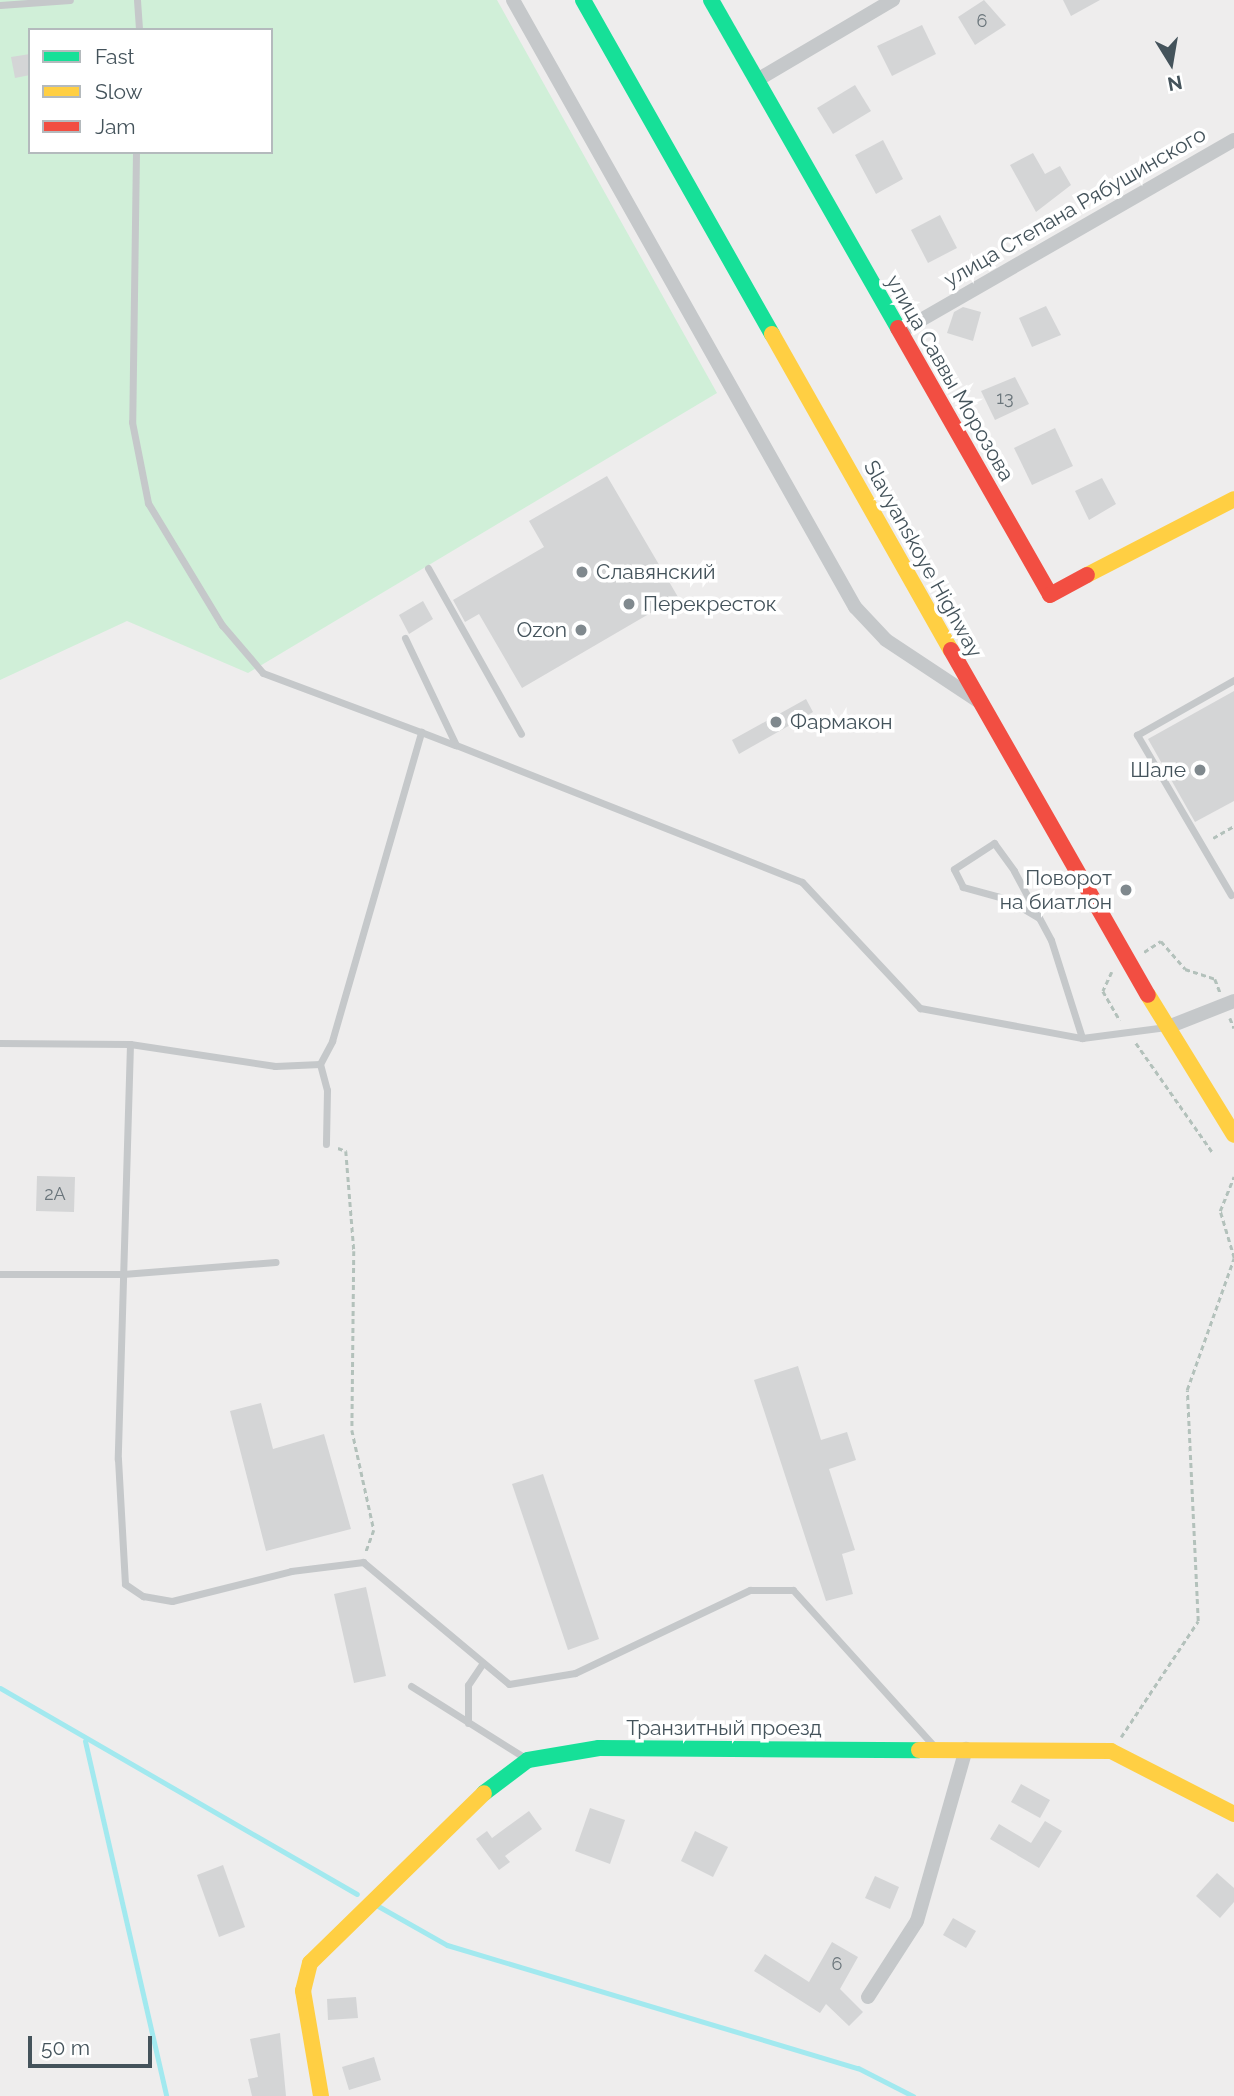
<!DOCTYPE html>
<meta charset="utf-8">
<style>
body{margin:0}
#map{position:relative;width:1234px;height:2096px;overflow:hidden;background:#eeeded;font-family:Raleway,sans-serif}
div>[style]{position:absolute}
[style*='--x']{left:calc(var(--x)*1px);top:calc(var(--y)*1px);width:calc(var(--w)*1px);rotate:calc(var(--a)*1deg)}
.green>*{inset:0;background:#d0efd8}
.stream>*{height:5px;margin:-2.5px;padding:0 2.5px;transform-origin:2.5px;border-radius:2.5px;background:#a2e9ef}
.building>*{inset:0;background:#d4d5d6}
.path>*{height:2.5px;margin-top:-1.25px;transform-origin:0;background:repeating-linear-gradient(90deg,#b3c1bb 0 5px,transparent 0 8.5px)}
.lane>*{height:7px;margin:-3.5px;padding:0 3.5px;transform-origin:3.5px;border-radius:3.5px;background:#c5c8ca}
.street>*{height:14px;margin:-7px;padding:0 7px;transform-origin:7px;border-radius:7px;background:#c5c8ca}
.fast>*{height:16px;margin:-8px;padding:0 8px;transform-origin:8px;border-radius:8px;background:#16e098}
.slow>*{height:16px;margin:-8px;padding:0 8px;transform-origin:8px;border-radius:8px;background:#ffcf43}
.jam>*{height:16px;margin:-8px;padding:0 8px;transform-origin:8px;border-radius:8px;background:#f24e42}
.dots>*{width:19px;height:19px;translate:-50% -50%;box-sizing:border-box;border:4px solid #fff;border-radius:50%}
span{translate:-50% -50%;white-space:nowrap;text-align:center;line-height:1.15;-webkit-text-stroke:7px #fff;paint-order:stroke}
.number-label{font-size:18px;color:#6a757b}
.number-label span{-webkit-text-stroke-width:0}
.street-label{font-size:21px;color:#44535b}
.poi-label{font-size:21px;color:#44535b}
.left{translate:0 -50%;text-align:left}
.right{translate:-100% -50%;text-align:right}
.legend{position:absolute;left:28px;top:28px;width:245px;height:126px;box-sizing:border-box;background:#fff;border:2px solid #b4babd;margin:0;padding:9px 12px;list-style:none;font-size:21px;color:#44535b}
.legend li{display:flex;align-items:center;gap:14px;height:35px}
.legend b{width:35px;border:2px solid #b4babd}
.north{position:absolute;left:1136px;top:28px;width:70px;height:70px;-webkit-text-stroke:5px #fff;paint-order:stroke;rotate:169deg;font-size:19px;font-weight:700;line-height:28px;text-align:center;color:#44535b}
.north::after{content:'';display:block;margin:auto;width:24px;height:32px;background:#44535b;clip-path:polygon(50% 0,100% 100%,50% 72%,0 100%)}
.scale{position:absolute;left:28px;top:2036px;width:124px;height:32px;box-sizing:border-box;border:4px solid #44535b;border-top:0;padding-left:9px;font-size:21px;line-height:24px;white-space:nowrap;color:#44535b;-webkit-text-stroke:5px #fff;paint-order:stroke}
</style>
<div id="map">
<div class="green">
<div style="clip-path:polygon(evenodd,0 0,497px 0,717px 393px,248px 673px,127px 621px,0 680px,0 0,30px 30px,271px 30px,271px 152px,30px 152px,30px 30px)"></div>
</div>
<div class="stream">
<div style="--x:0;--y:1688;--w:412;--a:30"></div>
<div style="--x:85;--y:1741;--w:364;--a:77.1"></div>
<div style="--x:378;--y:1906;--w:79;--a:29.5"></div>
<div style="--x:447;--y:1945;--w:429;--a:16.7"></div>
<div style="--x:858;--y:2068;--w:62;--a:27"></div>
</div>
<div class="building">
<div style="clip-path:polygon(984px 0,1006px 25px,975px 45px,958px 17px)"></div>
<div style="clip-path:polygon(1063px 0,1100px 0,1071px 16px)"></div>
<div style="clip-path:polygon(922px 25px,936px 54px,892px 76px,877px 46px)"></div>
<div style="clip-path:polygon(30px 54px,30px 75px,15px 78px,11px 57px)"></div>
<div style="clip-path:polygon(855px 85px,871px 111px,833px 134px,817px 108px)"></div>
<div style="clip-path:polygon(883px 140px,903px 179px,876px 194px,855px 155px)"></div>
<div style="clip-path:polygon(1033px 153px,1045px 174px,1060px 166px,1071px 185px,1036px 212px,1010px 165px)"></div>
<div style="clip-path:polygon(940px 215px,957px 248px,928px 263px,911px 230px)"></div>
<div style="clip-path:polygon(1046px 306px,1061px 335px,1032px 347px,1019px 318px)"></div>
<div style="clip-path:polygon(963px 307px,981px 312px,973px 341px,947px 333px,954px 312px)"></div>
<div style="clip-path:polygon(1015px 377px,1029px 404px,995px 420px,981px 391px)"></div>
<div style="clip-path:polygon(1055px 428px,1073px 466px,1032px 485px,1014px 448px)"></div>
<div style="clip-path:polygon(607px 476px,678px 597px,522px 688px,479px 614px,465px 622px,453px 600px,544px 547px,529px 521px)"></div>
<div style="clip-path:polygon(1102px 478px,1116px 504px,1089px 520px,1075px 491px)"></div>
<div style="clip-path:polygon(423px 601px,433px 619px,409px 634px,399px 615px)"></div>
<div style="clip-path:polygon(1234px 691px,1234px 801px,1195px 822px,1148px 739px)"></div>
<div style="clip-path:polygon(806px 699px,813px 712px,739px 754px,732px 740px)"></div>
<div style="clip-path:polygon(37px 1176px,75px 1177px,74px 1212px,36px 1211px)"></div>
<div style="clip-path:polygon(798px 1366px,821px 1440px,847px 1432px,856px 1460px,829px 1469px,855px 1550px,842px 1554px,853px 1594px,826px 1601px,754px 1380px)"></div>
<div style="clip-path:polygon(261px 1403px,273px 1449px,324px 1434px,351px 1529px,266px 1551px,230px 1411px)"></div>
<div style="clip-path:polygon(543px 1474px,599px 1639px,568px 1650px,512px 1484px)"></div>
<div style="clip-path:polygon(366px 1587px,386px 1676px,354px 1683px,334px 1594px)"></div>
<div style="clip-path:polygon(1021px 1784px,1050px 1800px,1040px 1818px,1011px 1802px)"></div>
<div style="clip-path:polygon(590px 1808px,625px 1820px,610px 1864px,575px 1851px)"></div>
<div style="clip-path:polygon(529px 1811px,542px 1829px,505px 1856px,510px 1862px,499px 1870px,476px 1839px,487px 1831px,492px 1838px)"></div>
<div style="clip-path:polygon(1045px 1821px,1062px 1831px,1039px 1868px,990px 1839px,999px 1824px,1031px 1843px)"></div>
<div style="clip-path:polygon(695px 1831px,728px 1847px,713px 1877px,681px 1861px)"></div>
<div style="clip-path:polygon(223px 1865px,245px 1927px,219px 1937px,197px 1875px)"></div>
<div style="clip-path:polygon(1217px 1873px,1234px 1888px,1234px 1902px,1220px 1918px,1196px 1896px)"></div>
<div style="clip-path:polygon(875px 1876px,899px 1887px,890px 1909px,865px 1898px)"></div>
<div style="clip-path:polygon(953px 1918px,976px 1931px,966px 1948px,943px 1935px)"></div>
<div style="clip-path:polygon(832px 1942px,858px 1957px,840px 1989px,863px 2012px,849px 2026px,826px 2004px,820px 2013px,754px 1971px,765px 1954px,809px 1982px)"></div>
<div style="clip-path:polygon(356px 1997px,358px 2018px,328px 2020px,327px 1999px)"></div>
<div style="clip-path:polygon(280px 2033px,286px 2096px,252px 2096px,248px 2079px,258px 2077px,250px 2039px)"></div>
<div style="clip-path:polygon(374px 2057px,381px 2080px,349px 2090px,342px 2067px)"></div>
</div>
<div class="path">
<div style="--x:1213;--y:838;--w:24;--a:-30"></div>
<div style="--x:1144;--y:952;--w:20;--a:-33"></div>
<div style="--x:1161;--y:941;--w:37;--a:49"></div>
<div style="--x:1185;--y:969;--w:32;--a:18"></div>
<div style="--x:1215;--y:979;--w:14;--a:69"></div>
<div style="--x:1112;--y:972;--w:21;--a:115"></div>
<div style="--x:1103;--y:991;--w:34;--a:60"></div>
<div style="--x:1230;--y:1018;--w:11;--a:68"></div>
<div style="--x:1136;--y:1043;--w:134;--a:55"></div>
<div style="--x:338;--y:1148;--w:9;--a:21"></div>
<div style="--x:346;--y:1151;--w:100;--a:85.4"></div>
<div style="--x:354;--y:1251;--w:179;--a:90.6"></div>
<div style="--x:352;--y:1430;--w:102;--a:77.6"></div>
<div style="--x:374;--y:1530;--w:23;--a:110"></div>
<div style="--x:1121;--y:1737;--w:139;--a:-56.4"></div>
<div style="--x:1198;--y:1621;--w:231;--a:-92.7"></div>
<div style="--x:1187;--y:1390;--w:140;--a:-70.4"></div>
<div style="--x:1234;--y:1258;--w:49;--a:-106.6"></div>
<div style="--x:1220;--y:1211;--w:37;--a:-68"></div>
</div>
<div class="lane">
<div style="--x:137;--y:0;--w:30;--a:86"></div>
<div style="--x:0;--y:5;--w:70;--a:-4.1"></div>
<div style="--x:136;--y:152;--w:270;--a:90.8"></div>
<div style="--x:132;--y:422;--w:83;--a:78.8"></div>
<div style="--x:148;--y:503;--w:143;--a:58.8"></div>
<div style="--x:222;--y:625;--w:63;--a:49.5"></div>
<div style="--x:263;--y:673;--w:169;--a:20.5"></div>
<div style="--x:428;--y:568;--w:190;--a:60.7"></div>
<div style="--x:405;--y:638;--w:119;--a:64.5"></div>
<div style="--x:456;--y:745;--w:372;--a:21.6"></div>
<div style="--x:802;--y:882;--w:173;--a:46.9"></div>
<div style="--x:920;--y:1008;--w:165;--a:10.5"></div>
<div style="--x:1082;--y:1038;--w:85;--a:-7.5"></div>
<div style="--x:1231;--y:895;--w:186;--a:-120.4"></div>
<div style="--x:1137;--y:735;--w:112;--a:-29.6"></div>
<div style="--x:1039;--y:918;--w:37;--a:-149"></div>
<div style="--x:1007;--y:899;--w:46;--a:-164.7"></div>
<div style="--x:963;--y:887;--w:20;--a:-117"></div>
<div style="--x:954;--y:869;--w:48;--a:-33"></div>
<div style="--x:994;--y:843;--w:34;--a:54"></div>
<div style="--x:1014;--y:871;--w:78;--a:61.8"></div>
<div style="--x:1051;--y:940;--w:103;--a:72.4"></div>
<div style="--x:0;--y:1043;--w:130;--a:0.4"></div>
<div style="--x:130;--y:1044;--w:147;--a:8.6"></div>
<div style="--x:275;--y:1066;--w:45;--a:-2.5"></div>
<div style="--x:320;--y:1064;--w:26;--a:-62"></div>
<div style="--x:332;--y:1041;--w:322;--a:-73.9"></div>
<div style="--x:421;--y:732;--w:36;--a:21"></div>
<div style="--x:130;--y:1044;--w:415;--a:91.7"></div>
<div style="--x:118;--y:1459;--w:125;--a:86.8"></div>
<div style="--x:125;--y:1584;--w:22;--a:34"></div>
<div style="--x:143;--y:1596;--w:29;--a:10"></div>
<div style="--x:172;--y:1601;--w:123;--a:-14.1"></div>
<div style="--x:291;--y:1571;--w:73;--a:-7.1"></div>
<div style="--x:363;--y:1562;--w:190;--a:39.9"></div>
<div style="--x:509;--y:1684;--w:67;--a:-9.5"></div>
<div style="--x:575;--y:1673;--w:194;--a:-25.4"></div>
<div style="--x:750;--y:1590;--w:43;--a:0"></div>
<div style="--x:793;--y:1590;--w:209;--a:47.9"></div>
<div style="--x:320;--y:1064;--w:27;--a:75"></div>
<div style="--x:327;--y:1090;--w:54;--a:91.1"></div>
<div style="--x:0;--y:1274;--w:123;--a:0"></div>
<div style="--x:123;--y:1274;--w:153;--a:-4.5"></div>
<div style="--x:411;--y:1686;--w:137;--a:32.2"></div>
<div style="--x:468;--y:1723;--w:38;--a:-90"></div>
<div style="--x:468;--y:1685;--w:25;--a:-56"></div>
</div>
<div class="street">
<div style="--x:513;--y:0;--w:697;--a:60.6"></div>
<div style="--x:855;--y:607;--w:45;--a:46.8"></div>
<div style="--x:886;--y:640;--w:110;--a:33.5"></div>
<div style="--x:757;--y:80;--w:158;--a:-30.5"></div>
<div style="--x:900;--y:332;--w:385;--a:-29.9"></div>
<div style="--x:1168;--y:1027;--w:71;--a:-21.5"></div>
<div style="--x:868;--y:1997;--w:90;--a:-57.2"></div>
<div style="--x:917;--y:1921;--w:179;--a:-74.1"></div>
</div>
<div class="fast">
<div style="--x:583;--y:0;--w:384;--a:60.5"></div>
<div style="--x:711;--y:0;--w:378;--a:60.3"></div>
<div style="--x:484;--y:1793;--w:55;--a:-36.9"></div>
<div style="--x:528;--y:1760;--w:72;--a:-9.6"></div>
<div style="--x:599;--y:1748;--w:320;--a:0.4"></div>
</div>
<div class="slow">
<div style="--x:772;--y:334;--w:363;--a:60.5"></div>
<div style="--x:1087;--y:575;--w:165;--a:-27.3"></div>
<div style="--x:1148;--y:995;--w:164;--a:58.4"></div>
<div style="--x:919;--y:1750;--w:192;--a:0.3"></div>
<div style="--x:1111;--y:1751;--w:138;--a:27.1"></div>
<div style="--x:321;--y:2096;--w:107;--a:-99.7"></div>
<div style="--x:303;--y:1991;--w:29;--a:-76"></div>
<div style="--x:310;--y:1963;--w:243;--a:-44.3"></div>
</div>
<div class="jam">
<div style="--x:898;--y:328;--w:307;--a:60.3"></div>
<div style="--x:1050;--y:595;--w:42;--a:-28.4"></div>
<div style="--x:951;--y:650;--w:397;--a:60.3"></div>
</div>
<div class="dots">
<div style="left:582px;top:572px;background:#80898e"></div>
<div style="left:629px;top:604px;background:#80898e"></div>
<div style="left:581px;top:630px;background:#80898e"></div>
<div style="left:776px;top:722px;background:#80898e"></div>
<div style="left:1200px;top:770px;background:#80898e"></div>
<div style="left:1126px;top:890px;background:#80898e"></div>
</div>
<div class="number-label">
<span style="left:982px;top:21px">6</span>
<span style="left:1005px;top:398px">13</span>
<span style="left:55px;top:1194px">2А</span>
<span style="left:837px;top:1964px">6</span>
</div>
<div class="street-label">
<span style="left:1075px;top:207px;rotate:-30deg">улица Степана Рябушинского</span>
<span style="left:950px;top:378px;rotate:60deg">улица Саввы Морозова</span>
<span style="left:923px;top:559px;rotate:61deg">Slavyanskoye Highway</span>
<span style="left:724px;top:1728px">Транзитный проезд</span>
</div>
<div class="poi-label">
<span class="left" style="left:596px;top:572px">Славянский</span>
<span class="left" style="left:643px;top:604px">Перекресток</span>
<span class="right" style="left:567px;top:630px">Ozon</span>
<span class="left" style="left:790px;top:722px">Фармакон</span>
<span class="right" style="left:1186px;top:770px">Шале</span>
<span class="right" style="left:1112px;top:890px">Поворот<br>на биатлон</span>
</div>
<ul class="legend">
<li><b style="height:9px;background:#16e098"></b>Fast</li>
<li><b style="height:9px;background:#ffcf43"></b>Slow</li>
<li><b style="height:9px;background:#f24e42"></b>Jam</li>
</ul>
<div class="north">N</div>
<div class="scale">50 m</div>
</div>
